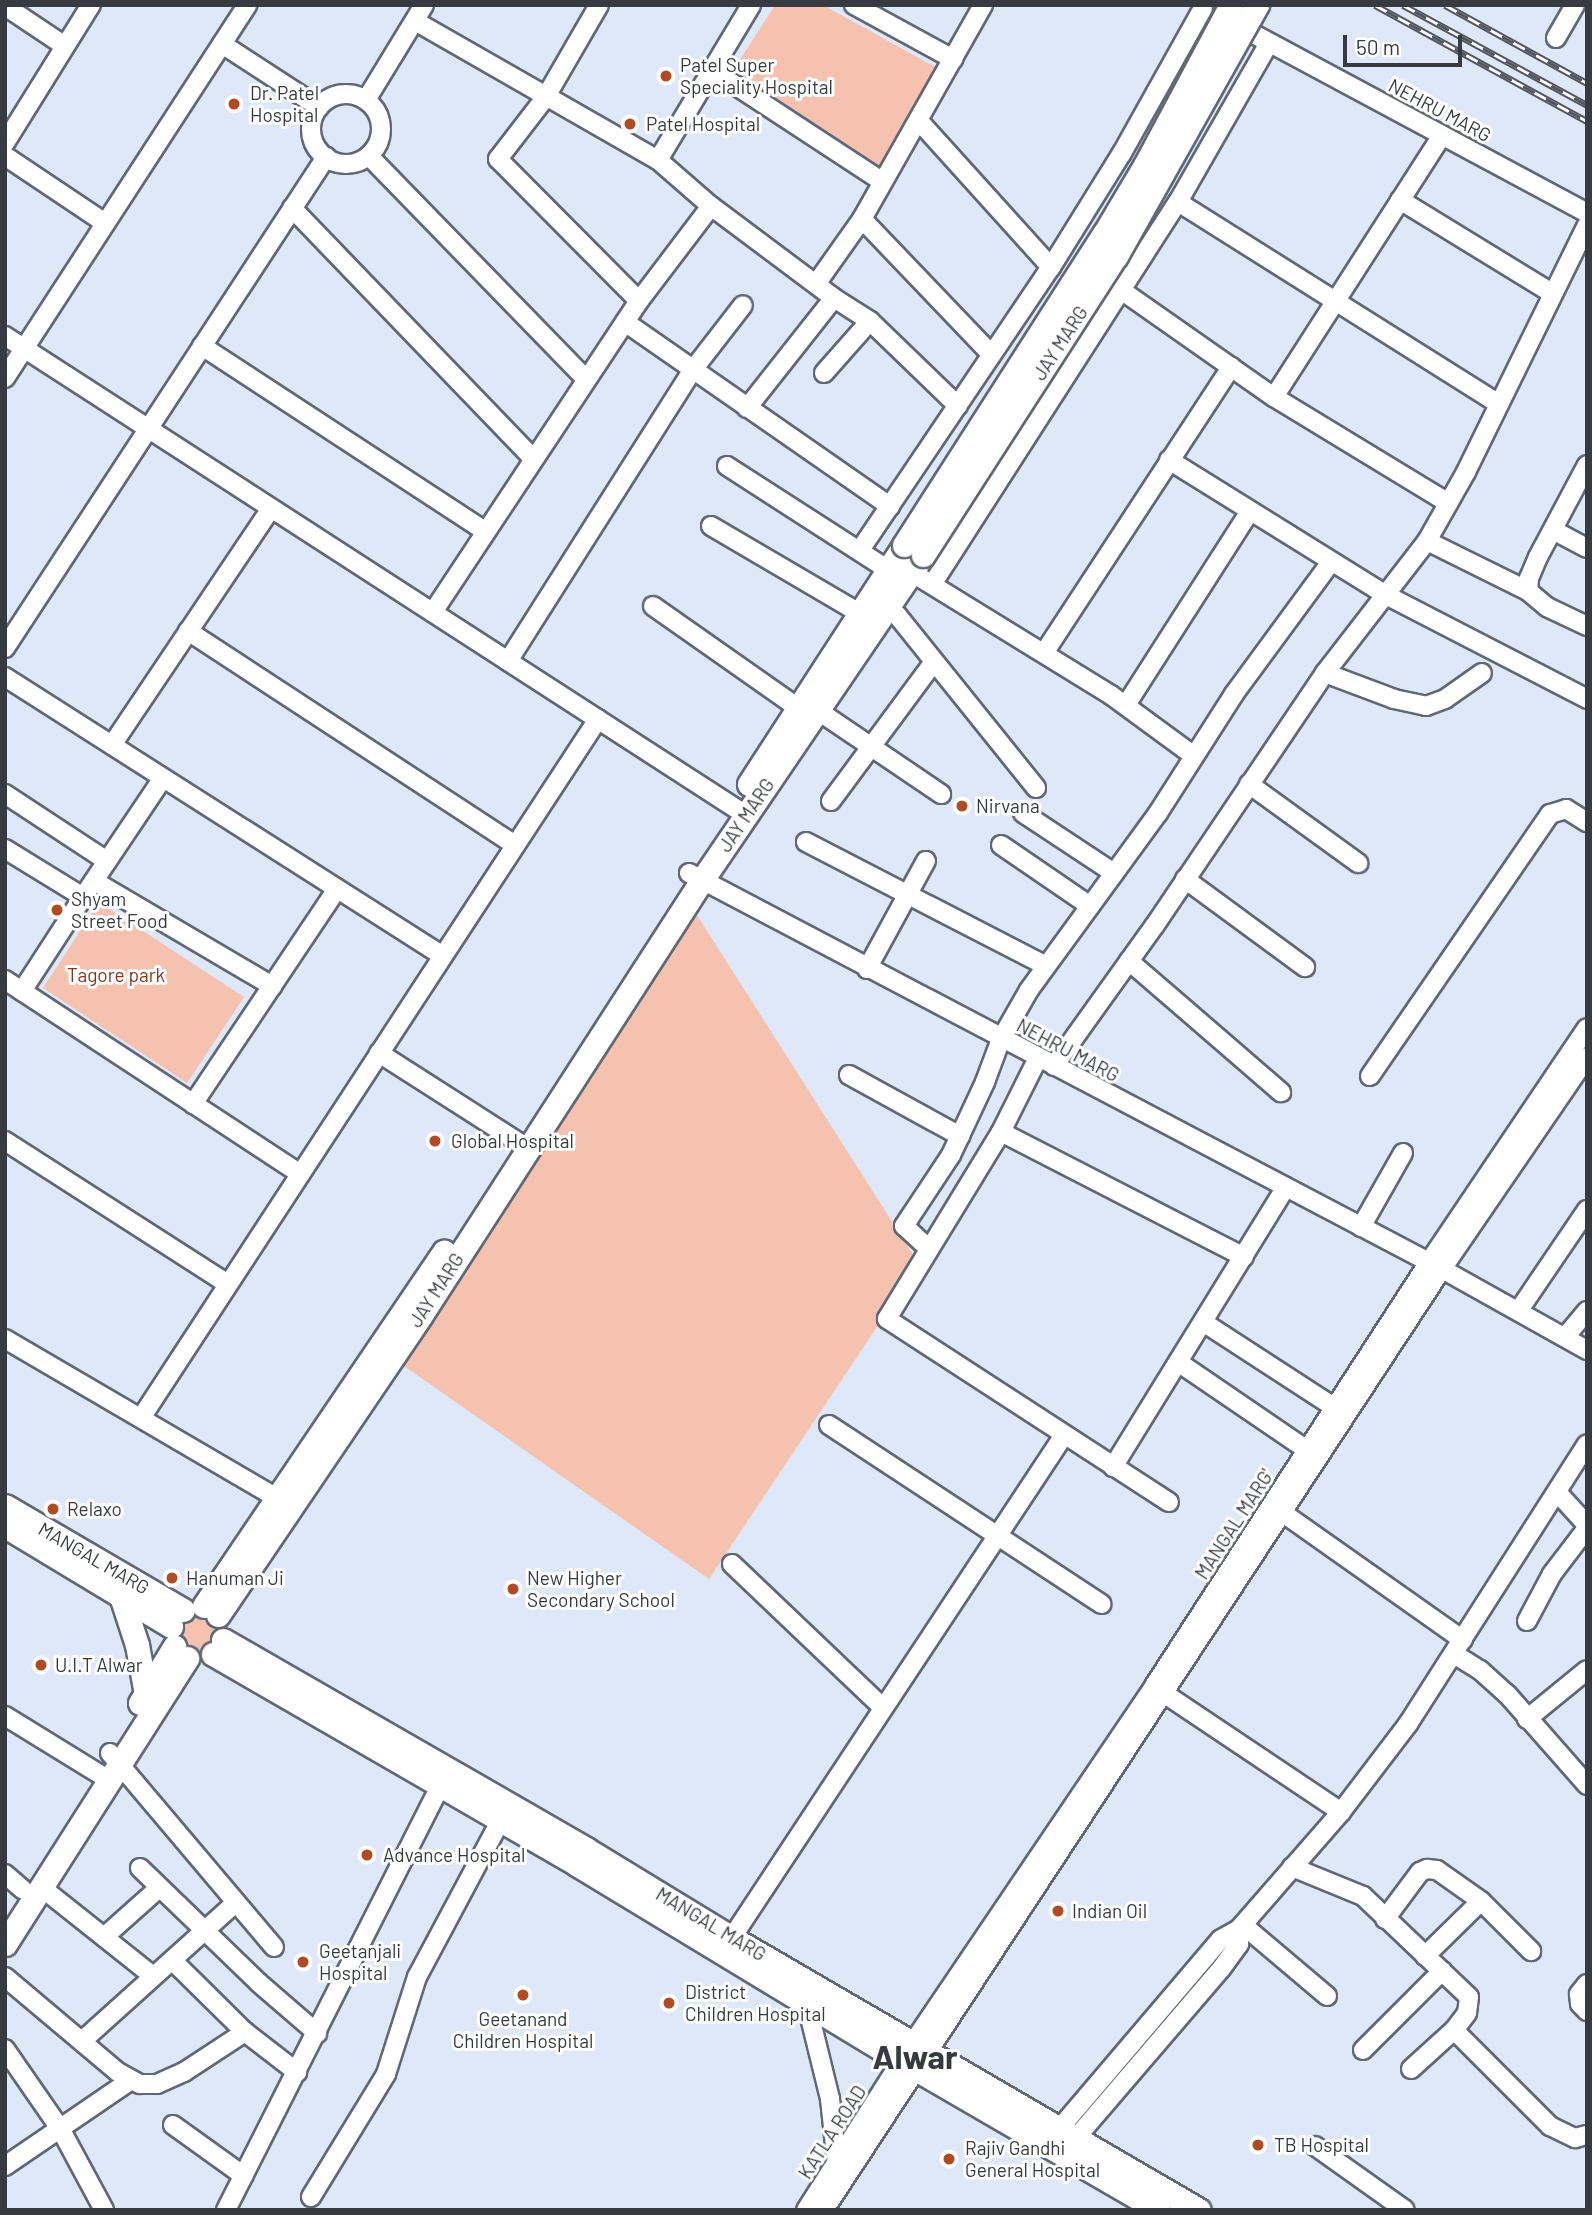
<!DOCTYPE html>
<style>
body{margin:0}
#map{position:relative;width:1592px;height:2215px;overflow:hidden;background:#dee8f8;font-family:Barlow,sans-serif}
div>[style]{position:absolute}
[style*='--x']{left:calc(var(--x)*1px);top:calc(var(--y)*1px);width:calc(var(--w)*1px);rotate:calc(var(--a)*1deg)}
.green>*{inset:0;background:#f6c2b0}
.round{border-radius:50%}
.roads{filter:drop-shadow(2px 0 #606876) drop-shadow(-2px 0 #606876) drop-shadow(0 2px #606876) drop-shadow(0 -2px #606876)}
.minor>*{height:18px;margin:-9px;padding:0 9px;transform-origin:9px;border-radius:9px;background:#fff}
.minor>.ring{margin:-9px;padding:0;box-sizing:content-box;background:none;border:18px solid #fff;border-radius:50%}
.major>*{height:23px;margin:-11.5px;padding:0 11.5px;transform-origin:11.5px;border-radius:11.5px;background:#fff}
.rail>*{height:7px;margin-top:-3.5px;transform-origin:0;background:repeating-linear-gradient(90deg,#fff 0 13px,#52575f 0 26px);box-sizing:border-box;border-block:2px solid #52575f}
.bridges{filter:drop-shadow(2px 0 #606876) drop-shadow(-2px 0 #606876) drop-shadow(0 2px #606876) drop-shadow(0 -2px #606876)}
.major-bridge>*{height:23px;margin:-11.5px;padding:0 11.5px;transform-origin:11.5px;border-radius:11.5px;background:#fff}
.dots>*{width:19px;height:19px;translate:-50% -50%;box-sizing:border-box;border:4px solid #fff;border-radius:50%}
span{translate:-50% -50%;white-space:nowrap;text-align:center;line-height:1.15;-webkit-text-stroke:6px #fff;paint-order:stroke}
.poi-label{font-size:19px;color:#373b41}
.left{translate:0 -50%;text-align:left}
.street-label{font-size:19px;color:#373b41}
.park-label{font-size:19px;color:#843619}
.town-label{font-size:33px;color:#373b41;font-weight:700}
.frame{position:absolute;inset:0;border:7px solid #373b41;pointer-events:none}
.scale{position:absolute;left:1343px;top:35px;width:119px;height:32px;box-sizing:border-box;border:4px solid #373b41;border-top:0;padding-left:9px;font-size:21px;line-height:24px;white-space:nowrap;color:#373b41;-webkit-text-stroke:5px #fff;paint-order:stroke}
</style>
<div id="map">
<div class="green">
<div style="clip-path:polygon(775px 5px,823px 5px,937px 68px,879px 170px,734px 69px)"></div>
<div style="clip-path:polygon(99px 902px,244px 997px,187px 1083px,43px 988px)"></div>
<div style="clip-path:polygon(695px 912px,919px 1264px,709px 1579px,401px 1364px)"></div>
<div class="round" style="left:175px;top:1618px;width:42px;height:42px"></div>
</div>
<div class="roads">
<div class="minor">
<div style="--x:599;--y:5;--w:108;--a:120.1"></div>
<div style="--x:545;--y:98;--w:77;--a:127.6"></div>
<div style="--x:498;--y:159;--w:200;--a:45.2"></div>
<div style="--x:854;--y:5;--w:113;--a:28.6"></div>
<div style="--x:5;--y:6;--w:72;--a:33.7"></div>
<div style="--x:415;--y:21;--w:280;--a:29.8"></div>
<div style="--x:658;--y:160;--w:70;--a:41"></div>
<div style="--x:711;--y:206;--w:154;--a:36.8"></div>
<div style="--x:834;--y:298;--w:43;--a:32.6"></div>
<div style="--x:870;--y:321;--w:122;--a:44"></div>
<div style="--x:1233;--y:23;--w:402;--a:28.2"></div>
<div style="--x:1556;--y:38;--w:38;--a:-60"></div>
<div style="--x:222;--y:44;--w:116;--a:33"></div>
<div style="--x:712;--y:70;--w:204;--a:33.2"></div>
<div class="ring" style="left:311px;top:94px;width:52px;height:52px"></div>
<div style="--x:366;--y:100;--w:111;--a:-58.6"></div>
<div style="--x:919;--y:121;--w:197;--a:47.9"></div>
<div style="--x:5;--y:143;--w:163;--a:-58.1"></div>
<div style="--x:5;--y:156;--w:120;--a:33.8"></div>
<div style="--x:369;--y:156;--w:311;--a:45.8"></div>
<div style="--x:658;--y:160;--w:181;--a:-59"></div>
<div style="--x:1400;--y:200;--w:178;--a:31.5"></div>
<div style="--x:1178;--y:202;--w:379;--a:32.2"></div>
<div style="--x:292;--y:208;--w:347;--a:46.1"></div>
<div style="--x:862;--y:219;--w:185;--a:46.3"></div>
<div style="--x:816;--y:284;--w:80;--a:-54.7"></div>
<div style="--x:862;--y:219;--w:246;--a:-60.5"></div>
<div style="--x:1121;--y:290;--w:187;--a:35"></div>
<div style="--x:1274;--y:397;--w:204;--a:31.3"></div>
<div style="--x:625;--y:322;--w:323;--a:34.8"></div>
<div style="--x:5;--y:336;--w:882;--a:32.88"></div>
<div style="--x:202;--y:346;--w:338;--a:33.2"></div>
<div style="--x:824;--y:373;--w:69;--a:-48.5"></div>
<div style="--x:5;--y:378;--w:445;--a:-57"></div>
<div style="--x:1274;--y:397;--w:311;--a:-57.3"></div>
<div style="--x:747;--y:408;--w:140;--a:-51.7"></div>
<div style="--x:1169;--y:460;--w:253;--a:31.9"></div>
<div style="--x:1384;--y:594;--w:229;--a:27.3"></div>
<div style="--x:1587;--y:465;--w:104;--a:118"></div>
<div style="--x:1538;--y:557;--w:23;--a:113"></div>
<div style="--x:1529;--y:578;--w:13;--a:94"></div>
<div style="--x:1528;--y:591;--w:25;--a:40"></div>
<div style="--x:1547;--y:607;--w:44;--a:25.4"></div>
<div style="--x:727;--y:466;--w:190;--a:32.8"></div>
<div style="--x:711;--y:526;--w:172;--a:30.4"></div>
<div style="--x:1553;--y:530;--w:38;--a:28"></div>
<div style="--x:1427;--y:541;--w:113;--a:26.3"></div>
<div style="--x:860;--y:550;--w:341;--a:-56"></div>
<div style="--x:1051;--y:267;--w:134;--a:-58.1"></div>
<div style="--x:1122;--y:153;--w:166;--a:-60.8"></div>
<div style="--x:911;--y:572;--w:235;--a:31.6"></div>
<div style="--x:1111;--y:695;--w:103;--a:36.3"></div>
<div style="--x:933;--y:583;--w:453;--a:-57.3"></div>
<div style="--x:1178;--y:202;--w:183;--a:-60.2"></div>
<div style="--x:653;--y:606;--w:177;--a:35.1"></div>
<div style="--x:886;--y:607;--w:14;--a:36"></div>
<div style="--x:897;--y:615;--w:222;--a:51.2"></div>
<div style="--x:433;--y:612;--w:373;--a:-56.5"></div>
<div style="--x:639;--y:301;--w:119;--a:-52.8"></div>
<div style="--x:188;--y:631;--w:391;--a:33.2"></div>
<div style="--x:5;--y:648;--w:587;--a:-56.82"></div>
<div style="--x:1044;--y:653;--w:342;--a:-56.8"></div>
<div style="--x:508;--y:661;--w:343;--a:-57.6"></div>
<div style="--x:692;--y:371;--w:83;--a:-52.3"></div>
<div style="--x:1325;--y:673;--w:74;--a:20.6"></div>
<div style="--x:1394;--y:699;--w:33;--a:12"></div>
<div style="--x:1426;--y:706;--w:20;--a:-20"></div>
<div style="--x:1445;--y:699;--w:45;--a:-35.1"></div>
<div style="--x:5;--y:677;--w:519;--a:32.5"></div>
<div style="--x:1126;--y:705;--w:230;--a:-57.4"></div>
<div style="--x:817;--y:710;--w:150;--a:34.1"></div>
<div style="--x:112;--y:745;--w:285;--a:-56.1"></div>
<div style="--x:1249;--y:784;--w:135;--a:35.9"></div>
<div style="--x:5;--y:794;--w:122;--a:33.3"></div>
<div style="--x:831;--y:801;--w:173;--a:-53.5"></div>
<div style="--x:1023;--y:813;--w:109;--a:33.4"></div>
<div style="--x:806;--y:842;--w:270;--a:27.3"></div>
<div style="--x:1001;--y:845;--w:108;--a:34.4"></div>
<div style="--x:5;--y:849;--w:92;--a:31.6"></div>
<div style="--x:83;--y:897;--w:143;--a:-56.1"></div>
<div style="--x:689;--y:873;--w:851;--a:27.74"></div>
<div style="--x:1442;--y:1269;--w:166;--a:29.2"></div>
<div style="--x:1185;--y:879;--w:149;--a:36.3"></div>
<div style="--x:94;--y:881;--w:207;--a:30.5"></div>
<div style="--x:1129;--y:961;--w:201;--a:40.8"></div>
<div style="--x:867;--y:969;--w:123;--a:-61.4"></div>
<div style="--x:5;--y:980;--w:353;--a:33.3"></div>
<div style="--x:22;--y:991;--w:112;--a:-57"></div>
<div style="--x:379;--y:1053;--w:178;--a:32.6"></div>
<div style="--x:1038;--y:1058;--w:83;--a:116.6"></div>
<div style="--x:1001;--y:1132;--w:219;--a:121.4"></div>
<div style="--x:887;--y:1319;--w:336;--a:33"></div>
<div style="--x:1054;--y:1066;--w:173;--a:-54.4"></div>
<div style="--x:1155;--y:925;--w:304;--a:-56"></div>
<div style="--x:1325;--y:673;--w:167;--a:-52.3"></div>
<div style="--x:1427;--y:541;--w:79;--a:-60.5"></div>
<div style="--x:1466;--y:472;--w:275;--a:-63.9"></div>
<div style="--x:849;--y:1075;--w:127;--a:28.8"></div>
<div style="--x:1370;--y:1076;--w:318;--a:-55.5"></div>
<div style="--x:1550;--y:814;--w:17;--a:-17"></div>
<div style="--x:1566;--y:809;--w:25;--a:32"></div>
<div style="--x:193;--y:1104;--w:259;--a:-56.2"></div>
<div style="--x:1001;--y:1132;--w:273;--a:27.2"></div>
<div style="--x:5;--y:1141;--w:265;--a:32.7"></div>
<div style="--x:1361;--y:1227;--w:85;--a:-60.4"></div>
<div style="--x:929;--y:1249;--w:34;--a:-137"></div>
<div style="--x:904;--y:1226;--w:85;--a:-56.5"></div>
<div style="--x:951;--y:1155;--w:81;--a:-65"></div>
<div style="--x:985;--y:1082;--w:46;--a:-69.6"></div>
<div style="--x:1001;--y:1039;--w:56;--a:-60.3"></div>
<div style="--x:1029;--y:990;--w:219;--a:-53.9"></div>
<div style="--x:1158;--y:813;--w:141;--a:-57.4"></div>
<div style="--x:1234;--y:694;--w:164;--a:-53.7"></div>
<div style="--x:1519;--y:1310;--w:121;--a:-55.8"></div>
<div style="--x:1203;--y:1322;--w:156;--a:33"></div>
<div style="--x:1565;--y:1337;--w:34;--a:-50"></div>
<div style="--x:5;--y:1339;--w:313;--a:30.3"></div>
<div style="--x:1178;--y:1362;--w:156;--a:34.3"></div>
<div style="--x:141;--y:1418;--w:835;--a:-56.82"></div>
<div style="--x:829;--y:1425;--w:326;--a:33.3"></div>
<div style="--x:1113;--y:1467;--w:329;--a:-58.3"></div>
<div style="--x:1557;--y:1492;--w:45;--a:47.7"></div>
<div style="--x:1283;--y:1513;--w:220;--a:35.2"></div>
<div style="--x:732;--y:1564;--w:207;--a:43.6"></div>
<div style="--x:1527;--y:1621;--w:53;--a:-62"></div>
<div style="--x:1552;--y:1574;--w:58;--a:-52.7"></div>
<div style="--x:1454;--y:1654;--w:31;--a:32"></div>
<div style="--x:1480;--y:1670;--w:36;--a:42"></div>
<div style="--x:1507;--y:1694;--w:121;--a:48.7"></div>
<div style="--x:1165;--y:1694;--w:212;--a:33.8"></div>
<div style="--x:5;--y:1716;--w:122;--a:31.6"></div>
<div style="--x:1527;--y:1719;--w:77;--a:-39.2"></div>
<div style="--x:110;--y:1753;--w:254;--a:49.8"></div>
<div style="--x:1292;--y:1867;--w:77;--a:22.2"></div>
<div style="--x:1363;--y:1896;--w:146;--a:43.6"></div>
<div style="--x:1469;--y:1997;--w:16;--a:97"></div>
<div style="--x:1467;--y:2013;--w:21;--a:127"></div>
<div style="--x:1454;--y:2030;--w:58;--a:137.8"></div>
<div style="--x:140;--y:1868;--w:165;--a:44"></div>
<div style="--x:259;--y:1983;--w:77;--a:40.8"></div>
<div style="--x:5;--y:1874;--w:23;--a:41"></div>
<div style="--x:41;--y:1887;--w:143;--a:38.5"></div>
<div style="--x:1385;--y:1919;--w:59;--a:-53.3"></div>
<div style="--x:1420;--y:1872;--w:8;--a:-23"></div>
<div style="--x:1427;--y:1869;--w:10;--a:6"></div>
<div style="--x:1437;--y:1870;--w:54;--a:35.2"></div>
<div style="--x:1481;--y:1901;--w:71;--a:45"></div>
<div style="--x:1243;--y:1925;--w:110;--a:40.2"></div>
<div style="--x:104;--y:1937;--w:74;--a:-41.7"></div>
<div style="--x:725;--y:1948;--w:615;--a:-56.54"></div>
<div style="--x:1425;--y:1956;--w:78;--a:-44.5"></div>
<div style="--x:172;--y:1960;--w:103;--a:44.6"></div>
<div style="--x:245;--y:2032;--w:66;--a:37.6"></div>
<div style="--x:5;--y:1977;--w:148;--a:40.1"></div>
<div style="--x:118;--y:2072;--w:25;--a:29"></div>
<div style="--x:140;--y:2084;--w:17;--a:0"></div>
<div style="--x:157;--y:2084;--w:30;--a:-24"></div>
<div style="--x:184;--y:2072;--w:73;--a:-33.3"></div>
<div style="--x:1587;--y:1984;--w:13;--a:129"></div>
<div style="--x:1579;--y:1994;--w:10;--a:84"></div>
<div style="--x:1580;--y:2004;--w:10;--a:45"></div>
<div style="--x:806;--y:2001;--w:101;--a:76.2"></div>
<div style="--x:830;--y:2099;--w:65;--a:83.9"></div>
<div style="--x:1454;--y:2030;--w:136;--a:45"></div>
<div style="--x:1550;--y:2126;--w:28;--a:26"></div>
<div style="--x:1575;--y:2138;--w:12;--a:-14"></div>
<div style="--x:82;--y:2041;--w:205;--a:-42"></div>
<div style="--x:5;--y:2049;--w:98;--a:55.3"></div>
<div style="--x:61;--y:2130;--w:91;--a:61.7"></div>
<div style="--x:1363;--y:2050;--w:112;--a:-45"></div>
<div style="--x:173;--y:2125;--w:87;--a:35.7"></div>
<div style="--x:1060;--y:2128;--w:248;--a:-49.6"></div>
<div style="--x:1221;--y:1939;--w:21;--a:-29"></div>
<div style="--x:1239;--y:1929;--w:155;--a:-48.9"></div>
<div style="--x:1341;--y:1812;--w:111;--a:-52.7"></div>
<div style="--x:1408;--y:1724;--w:332;--a:-57.4"></div>
<div style="--x:1076;--y:2138;--w:223;--a:-49.4"></div>
<div style="--x:1221;--y:1969;--w:31;--a:-54"></div>
<div style="--x:1239;--y:1944;--w:15;--a:-90"></div>
<div style="--x:1315;--y:2146;--w:110;--a:35.4"></div>
<div style="--x:5;--y:2166;--w:153;--a:-34.3"></div>
<div style="--x:311;--y:2197;--w:144;--a:-58.6"></div>
<div style="--x:386;--y:2074;--w:102;--a:-72.3"></div>
<div style="--x:417;--y:1977;--w:178;--a:-61.9"></div>
<div style="--x:226;--y:2210;--w:476;--a:-63.2"></div>
<div style="--x:806;--y:2210;--w:201;--a:-57.4"></div>
<div style="--x:914;--y:2041;--w:429;--a:-55.9"></div>
<div style="--x:1154;--y:1686;--w:505;--a:-57.03"></div>
<div style="--x:1429;--y:1262;--w:282;--a:-56"></div>
<div style="--x:824;--y:2210;--w:1126;--a:-56.71"></div>
<div style="--x:1442;--y:1269;--w:257;--a:-55.6"></div>
</div>
<div class="major">
<div style="--x:749;--y:784;--w:285;--a:-57"></div>
<div style="--x:5;--y:1506;--w:206;--a:30.3"></div>
<div style="--x:5;--y:1526;--w:194;--a:31.1"></div>
<div style="--x:121;--y:1596;--w:52;--a:71.9"></div>
<div style="--x:137;--y:1645;--w:50;--a:79.6"></div>
<div style="--x:204;--y:1606;--w:428;--a:-55.9"></div>
<div style="--x:218;--y:1615;--w:362;--a:-55.9"></div>
<div style="--x:421;--y:1315;--w:518;--a:-57.14"></div>
<div style="--x:702;--y:880;--w:393;--a:-55.8"></div>
<div style="--x:223;--y:1640;--w:419;--a:29.9"></div>
<div style="--x:586;--y:1849;--w:171;--a:31.4"></div>
<div style="--x:732;--y:1938;--w:540;--a:30.22"></div>
<div style="--x:213;--y:1654;--w:422;--a:30"></div>
<div style="--x:578;--y:1865;--w:379;--a:31.2"></div>
<div style="--x:902;--y:2061;--w:297;--a:30.1"></div>
<div style="--x:140;--y:1703;--w:66;--a:-58.7"></div>
<div style="--x:5;--y:1944;--w:339;--a:-57.5"></div>
</div>
</div>
<div class="rail">
<div style="--x:1375;--y:5;--w:242;--a:28.7"></div>
<div style="--x:1403;--y:5;--w:209;--a:28.5"></div>
<div style="--x:1445;--y:5;--w:162;--a:28.8"></div>
</div>
<div class="bridges">
<div class="major-bridge">
<div style="--x:904;--y:545;--w:370;--a:-57.3"></div>
<div style="--x:1104;--y:234;--w:78;--a:-59.2"></div>
<div style="--x:1144;--y:167;--w:184;--a:-61.8"></div>
<div style="--x:923;--y:555;--w:356;--a:-57.2"></div>
<div style="--x:1116;--y:256;--w:288;--a:-60.7"></div>
</div>
</div>
<div class="dots">
<div style="left:666px;top:76px;background:#b24b24"></div>
<div style="left:234px;top:104px;background:#b24b24"></div>
<div style="left:630px;top:124px;background:#b24b24"></div>
<div style="left:962px;top:806px;background:#b24b24"></div>
<div style="left:57px;top:910px;background:#b24b24"></div>
<div style="left:435px;top:1141px;background:#b24b24"></div>
<div style="left:53px;top:1509px;background:#b24b24"></div>
<div style="left:172px;top:1578px;background:#b24b24"></div>
<div style="left:513px;top:1589px;background:#b24b24"></div>
<div style="left:41px;top:1665px;background:#b24b24"></div>
<div style="left:367px;top:1855px;background:#b24b24"></div>
<div style="left:1058px;top:1911px;background:#b24b24"></div>
<div style="left:303px;top:1962px;background:#b24b24"></div>
<div style="left:523px;top:1995px;background:#b24b24"></div>
<div style="left:669px;top:2003px;background:#b24b24"></div>
<div style="left:1258px;top:2145px;background:#b24b24"></div>
<div style="left:949px;top:2159px;background:#b24b24"></div>
</div>
<div class="poi-label">
<span class="left" style="left:680px;top:76px">Patel Super<br>Speciality Hospital</span>
<span class="left" style="left:250px;top:104px">Dr. Patel<br>Hospital</span>
<span class="left" style="left:646px;top:124px">Patel Hospital</span>
<span class="left" style="left:976px;top:806px">Nirvana</span>
<span class="left" style="left:71px;top:910px">Shyam<br>Street Food</span>
<span class="left" style="left:451px;top:1141px">Global Hospital</span>
<span class="left" style="left:67px;top:1509px">Relaxo</span>
<span class="left" style="left:186px;top:1578px">Hanuman Ji</span>
<span class="left" style="left:527px;top:1589px">New Higher<br>Secondary School</span>
<span class="left" style="left:55px;top:1665px">U.I.T Alwar</span>
<span class="left" style="left:383px;top:1855px">Advance Hospital</span>
<span class="left" style="left:1072px;top:1911px">Indian Oil</span>
<span class="left" style="left:319px;top:1962px">Geetanjali<br>Hospital</span>
<span class="left" style="left:685px;top:2003px">District<br>Children Hospital</span>
<span style="left:523px;top:2030px">Geetanand<br>Children Hospital</span>
<span class="left" style="left:1274px;top:2145px">TB Hospital</span>
<span class="left" style="left:965px;top:2159px">Rajiv Gandhi<br>General Hospital</span>
</div>
<div class="street-label">
<span style="left:1440px;top:110px;rotate:28deg">NEHRU MARG</span>
<span style="left:1060px;top:343px;rotate:-57deg">JAY MARG</span>
<span style="left:746px;top:815px;rotate:-56deg">JAY MARG</span>
<span style="left:1068px;top:1050px;rotate:28deg">NEHRU MARG</span>
<span style="left:436px;top:1290px;rotate:-57deg">JAY MARG</span>
<span style="left:1234px;top:1524px;rotate:-57deg">MANGAL MARG'</span>
<span style="left:94px;top:1558px;rotate:30deg">MANGAL MARG</span>
<span style="left:711px;top:1924px;rotate:31deg">MANGAL MARG</span>
<span style="left:832px;top:2132px;rotate:-57deg">KATLA ROAD</span>
</div>
<div class="park-label">
<span style="left:116px;top:975px">Tagore park</span>
</div>
<div class="town-label">
<span style="left:915px;top:2057px">Alwar</span>
</div>
<div class="frame"></div>
<div class="scale">50 m</div>
</div>
